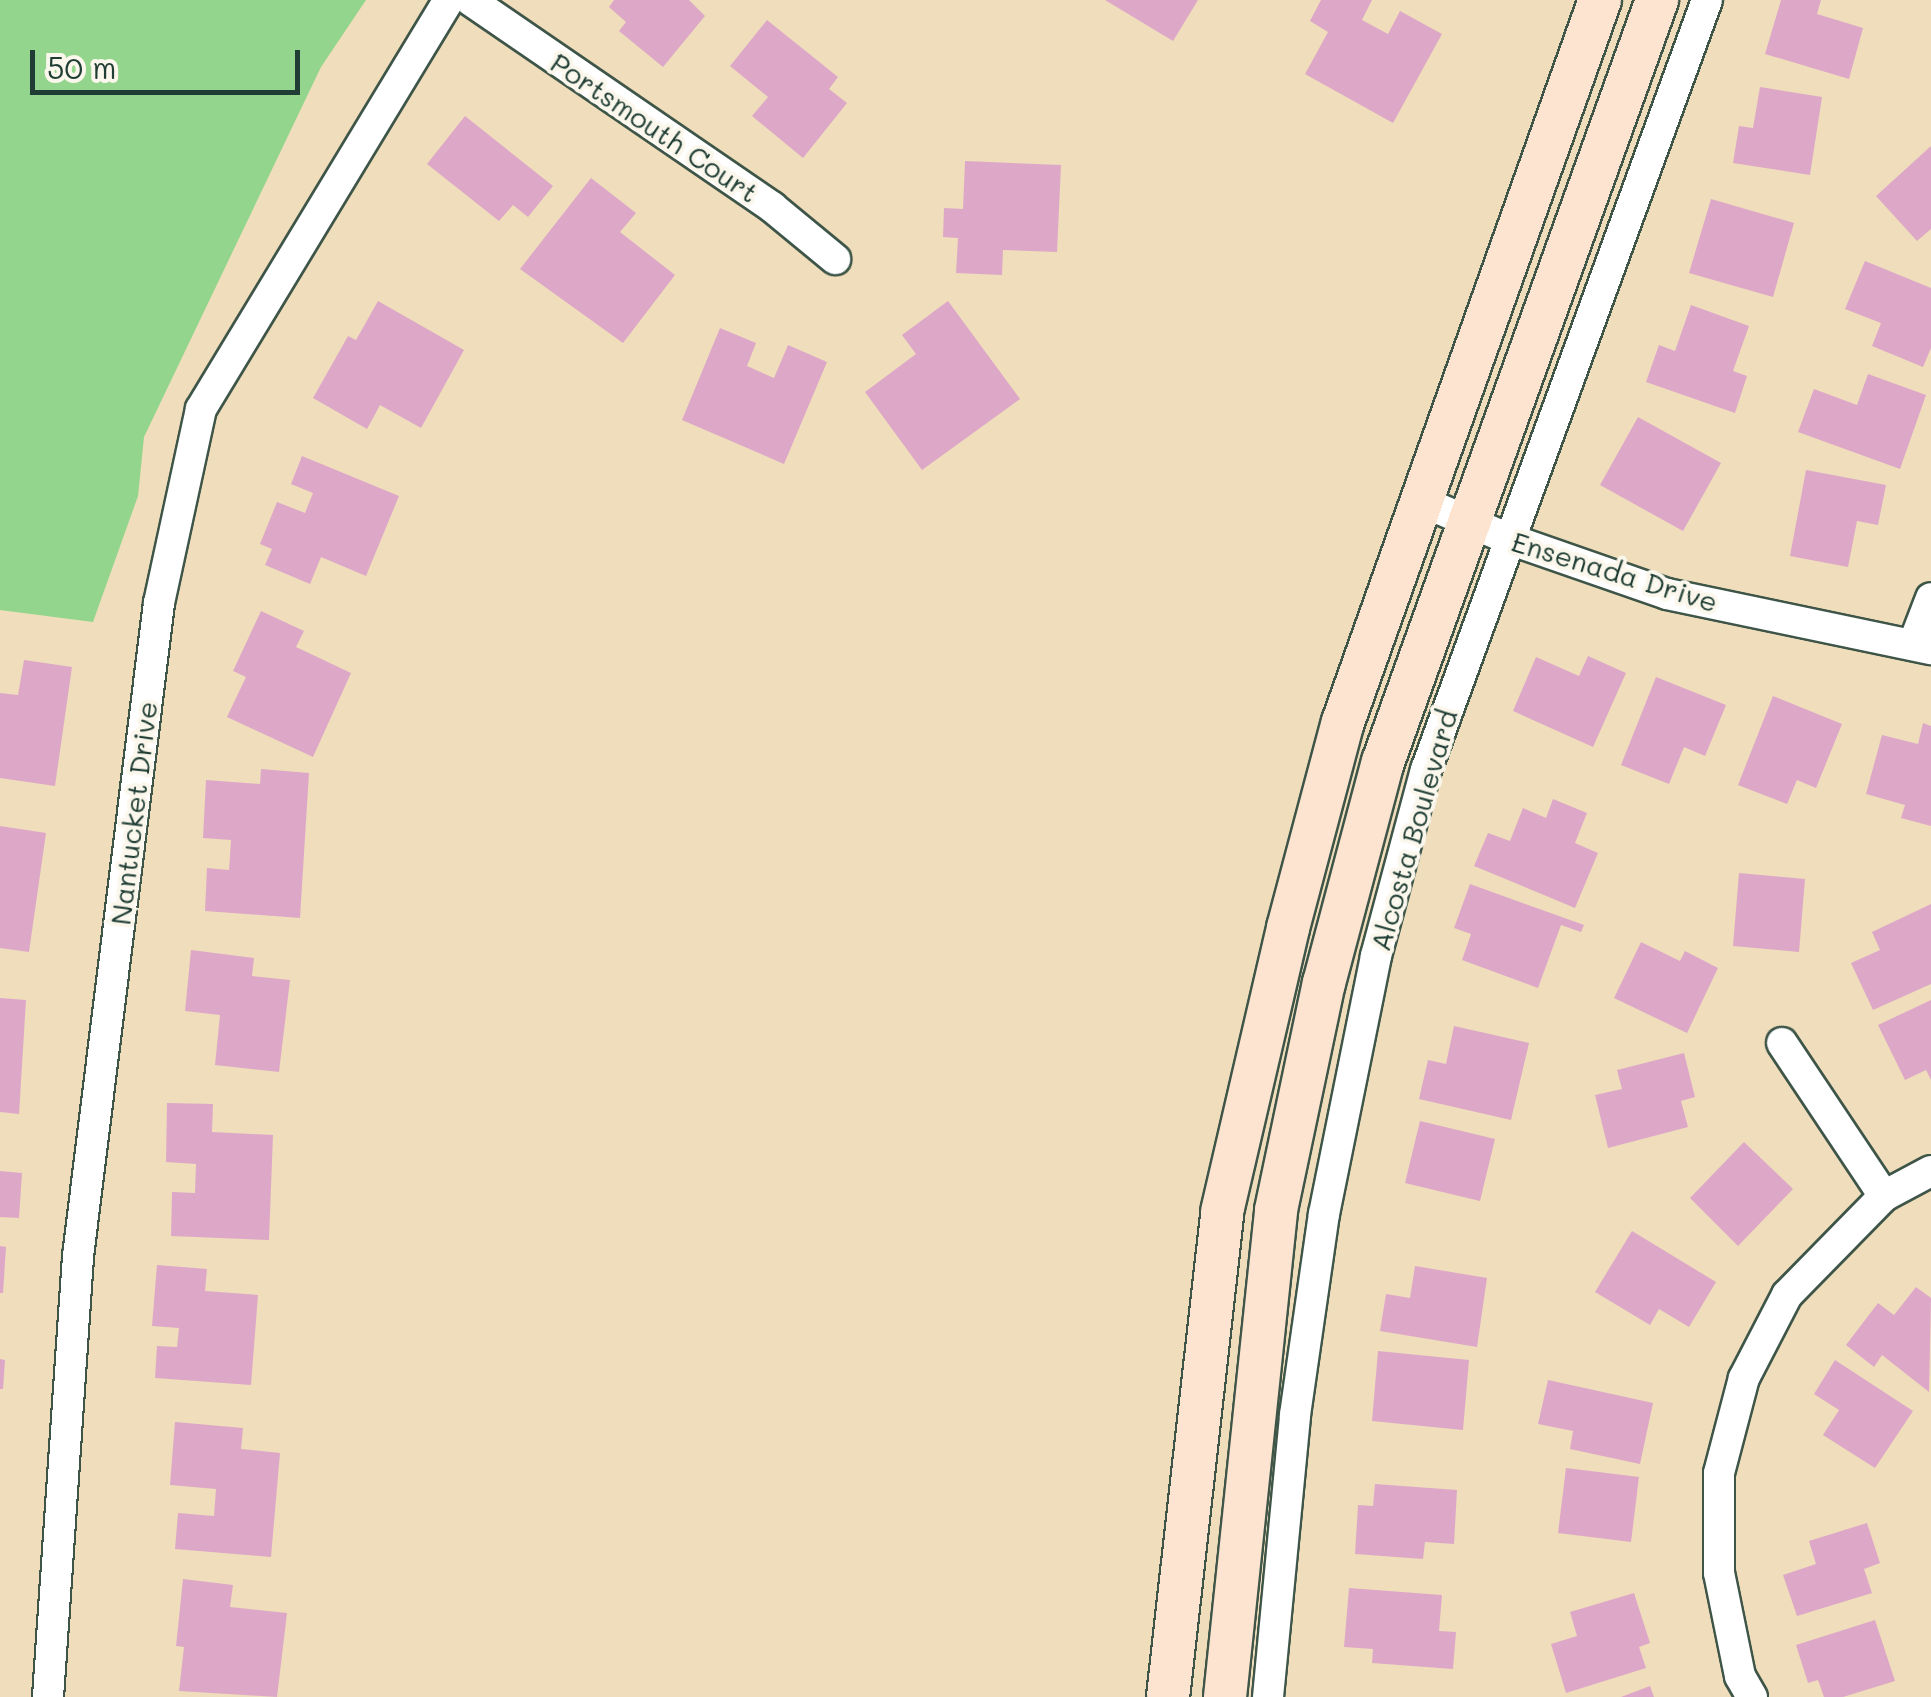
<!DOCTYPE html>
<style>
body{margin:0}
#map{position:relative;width:1931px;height:1697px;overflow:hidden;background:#efddbb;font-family:Mali,sans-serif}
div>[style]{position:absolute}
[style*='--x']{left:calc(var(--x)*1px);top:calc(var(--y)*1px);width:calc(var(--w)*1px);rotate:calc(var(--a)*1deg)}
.green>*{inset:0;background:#93d58d}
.building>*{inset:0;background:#dda8c8}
.roads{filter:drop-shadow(2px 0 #3e5548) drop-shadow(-2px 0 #3e5548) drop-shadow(0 2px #3e5548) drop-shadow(0 -2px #3e5548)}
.minor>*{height:30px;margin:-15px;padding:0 15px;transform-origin:15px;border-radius:15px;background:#fff}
.secondary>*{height:42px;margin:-21px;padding:0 21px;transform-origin:21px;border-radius:21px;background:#fde4d0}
span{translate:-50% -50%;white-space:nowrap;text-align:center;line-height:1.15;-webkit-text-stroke:8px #fbf7ec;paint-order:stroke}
.street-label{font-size:28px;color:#1f3d34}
.scale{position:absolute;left:30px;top:50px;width:270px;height:45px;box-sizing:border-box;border:5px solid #1f3d34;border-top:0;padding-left:12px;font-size:30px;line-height:35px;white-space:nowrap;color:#1f3d34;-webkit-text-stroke:8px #fbf7ec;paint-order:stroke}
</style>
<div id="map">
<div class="green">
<div style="clip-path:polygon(0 0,366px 0,321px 67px,144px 437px,138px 496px,93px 622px,0 610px)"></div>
</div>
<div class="building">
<div style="clip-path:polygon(614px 0,689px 0,705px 16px,663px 67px,619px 31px,626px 22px,609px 7px)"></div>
<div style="clip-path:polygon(1105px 0,1198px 0,1173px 41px)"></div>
<div style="clip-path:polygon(1321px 0,1372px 0,1362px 20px,1388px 34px,1400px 11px,1442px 34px,1393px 123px,1305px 74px,1328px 32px,1310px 21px)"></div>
<div style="clip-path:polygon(1781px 0,1821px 0,1817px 14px,1863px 28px,1849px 79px,1765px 54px)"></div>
<div style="clip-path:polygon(767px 20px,838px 77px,829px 89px,847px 103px,803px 158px,752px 116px,768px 97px,730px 66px)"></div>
<div style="clip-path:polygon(1760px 87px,1822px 97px,1810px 175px,1733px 163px,1739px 126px,1753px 128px)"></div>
<div style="clip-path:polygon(465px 116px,553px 186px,528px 217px,513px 205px,499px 221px,427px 164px)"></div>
<div style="clip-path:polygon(1931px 146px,1931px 229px,1917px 241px,1876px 196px)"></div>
<div style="clip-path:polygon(965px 161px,1061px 165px,1057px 252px,1003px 250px,1002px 275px,956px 273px,958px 238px,943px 237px,944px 208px,963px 209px)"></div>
<div style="clip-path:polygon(591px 178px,636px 213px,620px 232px,675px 275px,623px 343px,520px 269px)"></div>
<div style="clip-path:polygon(1711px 199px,1794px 223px,1773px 297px,1689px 273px)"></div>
<div style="clip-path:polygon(1865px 261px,1931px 288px,1931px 348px,1923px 367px,1872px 346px,1881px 323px,1845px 309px)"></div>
<div style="clip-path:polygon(378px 301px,464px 350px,421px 428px,380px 405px,367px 429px,313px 398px,348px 336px,356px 340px)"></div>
<div style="clip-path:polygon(948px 301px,1020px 399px,922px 470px,865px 392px,916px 354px,902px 335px)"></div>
<div style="clip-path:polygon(1691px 305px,1749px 326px,1733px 371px,1747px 376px,1735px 413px,1646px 382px,1659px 345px,1675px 351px)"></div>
<div style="clip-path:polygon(720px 328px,756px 343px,747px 366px,774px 378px,788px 345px,827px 362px,784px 464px,682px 420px)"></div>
<div style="clip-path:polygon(1868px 374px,1926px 395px,1900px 469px,1798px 432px,1814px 389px,1857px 405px)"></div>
<div style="clip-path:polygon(1638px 417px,1721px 463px,1683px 531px,1600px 485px)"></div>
<div style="clip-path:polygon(302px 456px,399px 496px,366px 576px,321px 557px,310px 584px,265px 565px,272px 549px,260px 544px,277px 502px,305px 513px,313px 493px,291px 484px)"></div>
<div style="clip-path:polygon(1806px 470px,1886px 485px,1878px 525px,1857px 521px,1848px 567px,1790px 556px)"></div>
<div style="clip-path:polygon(261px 611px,304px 631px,296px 647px,351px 673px,313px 757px,227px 717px,246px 677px,233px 671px)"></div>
<div style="clip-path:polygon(1588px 656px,1626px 673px,1593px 747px,1513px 711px,1536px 657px,1579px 676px)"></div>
<div style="clip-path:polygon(24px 660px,72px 667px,55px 786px,0 778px,0 693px,18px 695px)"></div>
<div style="clip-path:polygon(1656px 677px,1726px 705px,1705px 756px,1684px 747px,1669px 784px,1621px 765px)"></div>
<div style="clip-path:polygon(1773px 696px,1842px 724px,1816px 788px,1797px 780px,1787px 804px,1738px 785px)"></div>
<div style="clip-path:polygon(1923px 723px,1931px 726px,1931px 826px,1901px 818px,1905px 805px,1866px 794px,1882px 735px,1918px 744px)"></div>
<div style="clip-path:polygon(261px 769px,309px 773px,300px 918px,205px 911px,207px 868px,229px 870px,231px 840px,203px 838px,206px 780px,260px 784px)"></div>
<div style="clip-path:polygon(1553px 799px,1587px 813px,1575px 843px,1598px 853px,1575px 908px,1474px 866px,1488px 833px,1510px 841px,1523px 808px,1546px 818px)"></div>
<div style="clip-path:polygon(0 826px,46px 833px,29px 952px,0 948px)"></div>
<div style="clip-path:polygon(1739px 873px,1805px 879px,1799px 952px,1733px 946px)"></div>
<div style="clip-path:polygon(1470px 884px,1584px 925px,1581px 932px,1561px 925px,1538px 988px,1462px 960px,1471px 934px,1454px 928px)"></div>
<div style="clip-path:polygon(1931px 904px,1931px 984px,1873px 1010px,1851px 963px,1880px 950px,1872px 932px)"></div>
<div style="clip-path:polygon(1641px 942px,1680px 961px,1685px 951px,1718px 968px,1687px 1033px,1614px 998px)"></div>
<div style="clip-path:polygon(191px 950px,254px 958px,252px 976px,290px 980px,279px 1072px,215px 1065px,220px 1015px,185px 1011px)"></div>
<div style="clip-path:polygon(0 998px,26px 1000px,19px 1114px,0 1112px)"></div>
<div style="clip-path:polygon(1931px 1000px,1931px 1080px,1926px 1070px,1905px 1080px,1878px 1025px)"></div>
<div style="clip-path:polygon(1454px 1026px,1529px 1043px,1511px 1120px,1419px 1099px,1428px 1060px,1446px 1064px)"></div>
<div style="clip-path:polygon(1684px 1053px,1695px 1097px,1681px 1101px,1688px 1127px,1608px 1148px,1595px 1095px,1622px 1089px,1617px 1070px)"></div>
<div style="clip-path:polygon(167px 1103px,213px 1104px,212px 1132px,273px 1135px,269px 1240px,171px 1236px,172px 1192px,195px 1193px,196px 1164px,166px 1162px)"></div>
<div style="clip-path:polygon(1420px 1121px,1495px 1139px,1480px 1201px,1405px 1183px)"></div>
<div style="clip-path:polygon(1744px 1142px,1793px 1189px,1738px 1246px,1690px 1198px)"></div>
<div style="clip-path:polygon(0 1171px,22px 1173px,19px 1218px,0 1217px)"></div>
<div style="clip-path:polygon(1632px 1231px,1716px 1282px,1689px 1327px,1659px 1309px,1650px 1325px,1595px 1292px)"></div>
<div style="clip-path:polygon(0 1246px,6px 1247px,3px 1293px,0 1293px)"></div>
<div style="clip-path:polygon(157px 1265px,207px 1269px,205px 1291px,258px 1295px,251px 1385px,155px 1378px,157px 1346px,177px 1347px,179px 1328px,152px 1326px)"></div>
<div style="clip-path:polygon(1415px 1266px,1487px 1278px,1477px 1347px,1380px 1331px,1386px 1294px,1410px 1298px)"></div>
<div style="clip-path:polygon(1916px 1287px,1931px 1298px,1929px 1392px,1882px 1355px,1874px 1367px,1846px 1345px,1878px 1303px,1894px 1315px)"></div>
<div style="clip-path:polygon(1378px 1351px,1469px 1360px,1463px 1430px,1372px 1421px)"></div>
<div style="clip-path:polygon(0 1359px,5px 1360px,3px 1389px,0 1389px)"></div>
<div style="clip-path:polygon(1835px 1360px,1913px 1411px,1875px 1468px,1823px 1435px,1839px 1410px,1814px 1394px)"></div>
<div style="clip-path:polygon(1548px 1380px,1653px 1403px,1640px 1464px,1570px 1449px,1573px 1431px,1538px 1424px)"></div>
<div style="clip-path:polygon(175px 1422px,243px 1428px,241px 1449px,280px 1453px,271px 1557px,175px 1549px,178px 1513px,214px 1516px,216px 1489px,170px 1485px)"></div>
<div style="clip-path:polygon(1566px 1468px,1639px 1477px,1631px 1542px,1558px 1533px)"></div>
<div style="clip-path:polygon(1375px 1484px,1457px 1490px,1454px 1544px,1425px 1542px,1423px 1559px,1355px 1554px,1358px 1505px,1373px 1506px)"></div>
<div style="clip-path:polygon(1867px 1523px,1880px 1563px,1864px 1569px,1872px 1593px,1797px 1616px,1783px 1575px,1816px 1564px,1809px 1541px)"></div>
<div style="clip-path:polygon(183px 1579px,233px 1585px,230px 1607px,287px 1613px,277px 1697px,179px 1691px,184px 1647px,176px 1646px)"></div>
<div style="clip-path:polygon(1349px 1588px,1442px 1595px,1439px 1631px,1456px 1632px,1453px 1669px,1372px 1663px,1373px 1649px,1344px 1647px)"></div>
<div style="clip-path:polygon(1634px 1593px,1650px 1643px,1639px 1647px,1646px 1668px,1566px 1693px,1551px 1644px,1577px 1636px,1570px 1612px)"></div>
<div style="clip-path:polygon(1875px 1620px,1895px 1681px,1843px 1697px,1824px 1697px,1818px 1680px,1808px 1683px,1796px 1645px)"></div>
<div style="clip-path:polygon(1650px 1686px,1654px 1697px,1621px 1697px)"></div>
</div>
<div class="roads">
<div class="minor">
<div style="--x:470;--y:0;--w:366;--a:34.4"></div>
<div style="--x:772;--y:207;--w:82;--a:39.5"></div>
<div style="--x:1421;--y:501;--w:96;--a:23.4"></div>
<div style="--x:1509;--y:539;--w:167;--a:19.2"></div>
<div style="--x:1667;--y:594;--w:270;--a:11.8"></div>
<div style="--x:1913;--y:645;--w:50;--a:-69"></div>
<div style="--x:1782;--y:1043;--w:184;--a:56.3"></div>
<div style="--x:48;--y:1697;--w:442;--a:-86.1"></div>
<div style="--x:78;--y:1256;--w:658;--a:-82.93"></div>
<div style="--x:159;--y:603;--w:198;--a:-77.8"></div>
<div style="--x:201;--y:409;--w:478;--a:-58.8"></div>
<div style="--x:1268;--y:1697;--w:283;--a:-84.5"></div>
<div style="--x:1295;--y:1415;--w:203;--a:-81.8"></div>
<div style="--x:1324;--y:1214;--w:263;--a:-78.6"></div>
<div style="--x:1376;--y:956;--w:193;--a:-75"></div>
<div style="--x:1426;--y:770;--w:820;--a:-69.95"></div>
<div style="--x:1752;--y:1697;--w:24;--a:-120"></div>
<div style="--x:1740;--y:1676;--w:105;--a:-101.5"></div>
<div style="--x:1719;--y:1573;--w:100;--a:-90"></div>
<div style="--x:1719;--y:1473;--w:98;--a:-75.3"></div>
<div style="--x:1744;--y:1378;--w:93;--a:-62.6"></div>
<div style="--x:1787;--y:1295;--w:139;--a:-45.6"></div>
<div style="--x:1884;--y:1196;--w:53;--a:-28"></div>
</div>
<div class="secondary">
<div style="--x:1168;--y:1697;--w:488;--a:-83.6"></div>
<div style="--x:1222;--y:1212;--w:292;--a:-76.9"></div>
<div style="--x:1288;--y:928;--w:213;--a:-75.1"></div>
<div style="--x:1343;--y:722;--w:766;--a:-70.41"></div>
<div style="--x:1225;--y:1697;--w:490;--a:-84"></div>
<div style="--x:1276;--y:1210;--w:232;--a:-78.1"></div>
<div style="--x:1324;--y:983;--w:229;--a:-75.1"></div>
<div style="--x:1383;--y:762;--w:810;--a:-70.22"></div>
</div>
</div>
<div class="street-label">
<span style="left:655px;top:127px;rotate:34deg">Portsmouth Court</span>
<span style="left:1615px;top:571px;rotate:17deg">Ensenada Drive</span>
<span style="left:133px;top:813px;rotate:-83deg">Nantucket Drive</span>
<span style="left:1413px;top:830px;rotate:-74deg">Alcosta Boulevard</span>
</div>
<div class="scale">50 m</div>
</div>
